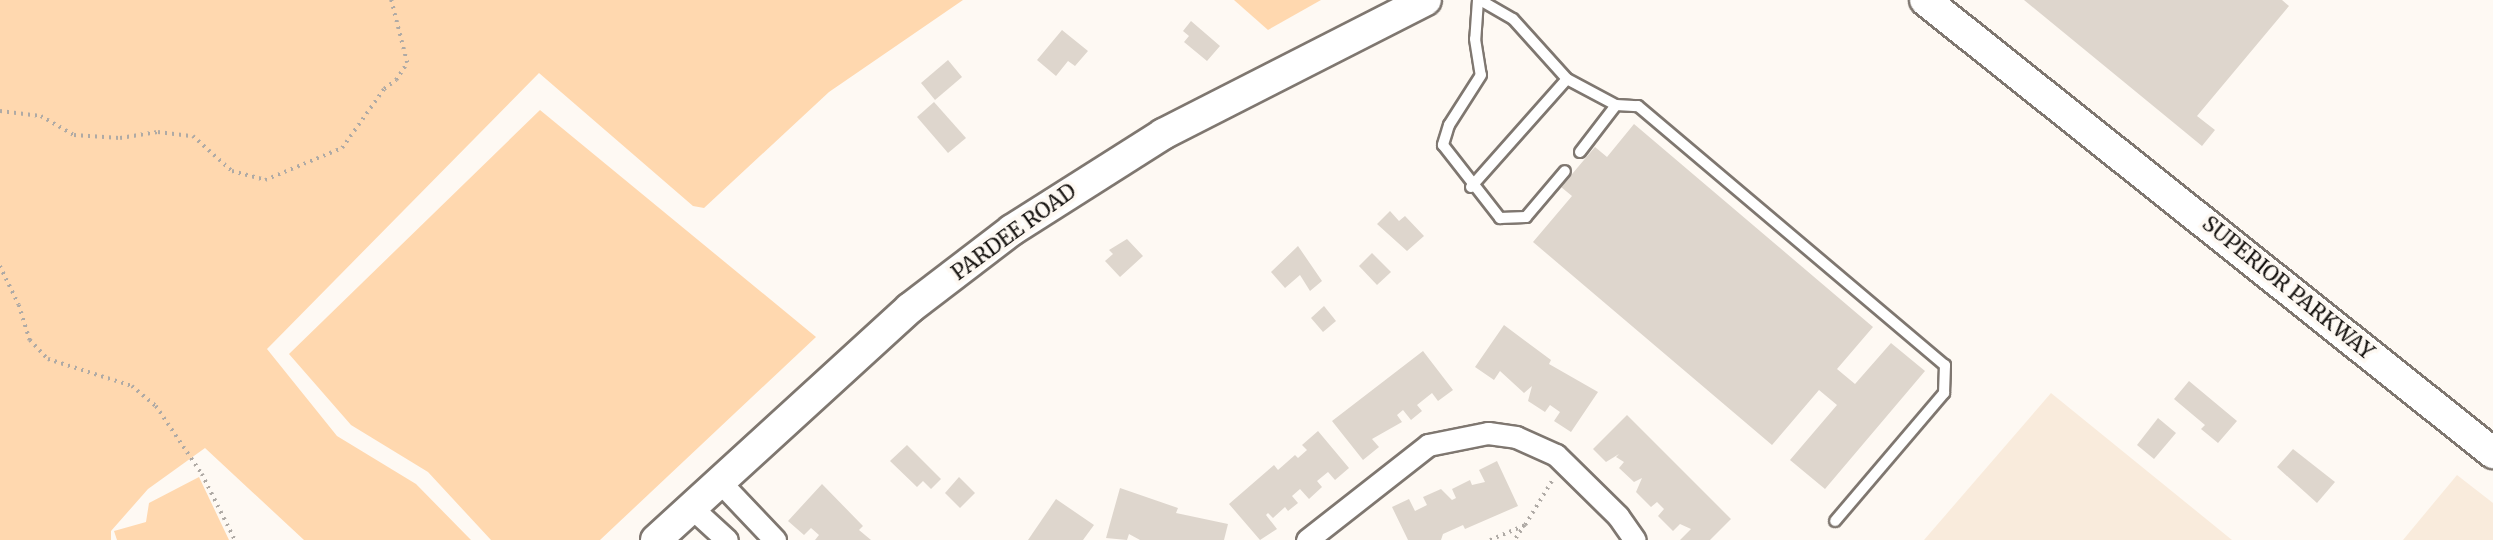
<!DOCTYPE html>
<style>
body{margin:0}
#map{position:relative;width:2493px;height:540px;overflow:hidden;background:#fef9f3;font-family:Merriweather,serif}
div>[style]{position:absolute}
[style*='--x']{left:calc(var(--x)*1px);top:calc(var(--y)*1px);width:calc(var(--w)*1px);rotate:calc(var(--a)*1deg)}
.built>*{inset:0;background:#f9ebdc}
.green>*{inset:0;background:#ffd8af}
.building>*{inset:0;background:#ded6cd}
.path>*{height:3.5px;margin-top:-1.75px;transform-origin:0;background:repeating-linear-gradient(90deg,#afaaa5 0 2px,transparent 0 7px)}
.roads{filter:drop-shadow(2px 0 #7f7770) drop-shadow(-2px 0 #7f7770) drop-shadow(0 2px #7f7770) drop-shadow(0 -2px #7f7770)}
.service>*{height:10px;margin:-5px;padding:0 5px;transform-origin:5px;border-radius:5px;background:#fff}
.minor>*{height:21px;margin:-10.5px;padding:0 10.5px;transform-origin:10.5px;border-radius:10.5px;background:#fff}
.secondary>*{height:30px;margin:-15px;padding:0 15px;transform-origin:15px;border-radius:15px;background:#fff}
span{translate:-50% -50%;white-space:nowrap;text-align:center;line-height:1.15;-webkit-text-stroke:7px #fef9f3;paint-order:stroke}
.street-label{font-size:21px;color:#14110e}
</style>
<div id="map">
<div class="built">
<div style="clip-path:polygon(2051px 393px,2232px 540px,1924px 540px)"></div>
<div style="clip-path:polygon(2457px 475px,2493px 503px,2493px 540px,2403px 540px)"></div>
</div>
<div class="green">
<div style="clip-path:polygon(0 0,963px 0,829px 92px,704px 208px,693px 206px,539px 73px,267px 349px,337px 436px,416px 484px,471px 540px,304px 540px,205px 448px,148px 489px,111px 531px,111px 540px,0 540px)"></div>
<div style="clip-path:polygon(1234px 0,1321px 0,1268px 30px)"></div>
<div style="clip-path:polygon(540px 110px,816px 337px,600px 540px,491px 540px,428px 472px,351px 425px,289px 354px)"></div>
<div style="clip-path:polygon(199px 477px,229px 540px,117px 540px,114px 531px,146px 522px,149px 503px)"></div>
</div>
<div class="building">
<div style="clip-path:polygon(2024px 0,2282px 0,2289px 6px,2197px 116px,2215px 130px,2202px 146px)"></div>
<div style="clip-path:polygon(1191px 21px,1220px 46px,1207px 61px,1184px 42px,1189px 36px,1183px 31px)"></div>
<div style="clip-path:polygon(1062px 30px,1088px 51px,1075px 66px,1068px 61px,1056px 76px,1037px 60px)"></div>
<div style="clip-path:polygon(948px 60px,962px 77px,935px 100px,921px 83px)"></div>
<div style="clip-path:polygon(934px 102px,966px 138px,948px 153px,917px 117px)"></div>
<div style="clip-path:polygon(1634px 124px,1873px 327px,1837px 369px,1855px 384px,1891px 343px,1925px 371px,1825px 489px,1790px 460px,1837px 405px,1819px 390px,1772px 445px,1533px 242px,1572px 196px,1561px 187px,1595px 147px,1607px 157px)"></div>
<div style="clip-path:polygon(1390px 211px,1399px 221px,1405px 216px,1424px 236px,1407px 251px,1377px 224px)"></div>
<div style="clip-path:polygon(1127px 239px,1143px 256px,1120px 277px,1105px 261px,1113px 254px,1109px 250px)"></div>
<div style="clip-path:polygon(1298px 246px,1322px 281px,1310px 291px,1300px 275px,1285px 288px,1271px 272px)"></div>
<div style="clip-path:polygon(1372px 253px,1391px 272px,1377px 285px,1359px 266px)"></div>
<div style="clip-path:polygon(1324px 306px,1336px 321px,1323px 332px,1311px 318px)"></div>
<div style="clip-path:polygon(1504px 325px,1551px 360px,1549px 364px,1598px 392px,1571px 432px,1554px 421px,1560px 412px,1550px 405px,1545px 412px,1528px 401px,1532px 386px,1524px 393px,1500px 371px,1494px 380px,1475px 367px)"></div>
<div style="clip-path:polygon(1423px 351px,1453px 390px,1438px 401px,1432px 393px,1417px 405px,1422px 411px,1411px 420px,1403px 410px,1397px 415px,1402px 422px,1372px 439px,1379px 447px,1363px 460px,1332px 421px)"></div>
<div style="clip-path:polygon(2189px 381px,2237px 421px,2218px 443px,2201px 429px,2205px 425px,2174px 399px)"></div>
<div style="clip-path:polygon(1627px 415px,1731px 519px,1710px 540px,1680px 540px,1691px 529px,1680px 524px,1673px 531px,1658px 516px,1664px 509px,1657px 502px,1651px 507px,1636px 492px,1642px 478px,1634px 482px,1619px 468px,1624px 462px,1616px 457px,1619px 454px,1606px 462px,1593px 449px)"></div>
<div style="clip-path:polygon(2158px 418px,2176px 433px,2154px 459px,2137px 445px)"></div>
<div style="clip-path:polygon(1318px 431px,1349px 468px,1335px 480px,1328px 472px,1317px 481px,1322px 487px,1309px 499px,1300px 489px,1292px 496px,1298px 503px,1288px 511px,1285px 507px,1273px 518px,1268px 513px,1266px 515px,1277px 529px,1260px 540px,1229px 504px,1274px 465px,1278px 470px,1295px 455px,1298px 458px,1307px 450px,1302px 445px)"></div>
<div style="clip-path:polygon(907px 445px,941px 479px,931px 489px,923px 481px,917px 487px,890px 461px)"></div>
<div style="clip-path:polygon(2293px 449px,2335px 482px,2317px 503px,2277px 467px)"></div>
<div style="clip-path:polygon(1497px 461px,1518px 506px,1465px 529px,1463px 525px,1443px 534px,1441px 540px,1408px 540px,1392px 507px,1409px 499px,1415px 511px,1427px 505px,1423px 497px,1441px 489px,1452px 500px,1456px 498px,1452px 489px,1470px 480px,1472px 485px,1485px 482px,1479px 470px)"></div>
<div style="clip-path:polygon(959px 477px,975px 493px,960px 508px,945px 493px)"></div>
<div style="clip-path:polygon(822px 484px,863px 526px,859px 530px,871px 540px,815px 540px,819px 535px,811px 528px,804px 535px,788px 521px)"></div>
<div style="clip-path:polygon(1120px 488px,1178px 508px,1176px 513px,1228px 524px,1224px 540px,1140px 540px,1129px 534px,1127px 540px,1106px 538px)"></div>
<div style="clip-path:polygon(1056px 499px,1094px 525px,1083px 540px,1028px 540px)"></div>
</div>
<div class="path">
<div style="--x:0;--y:111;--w:41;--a:7"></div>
<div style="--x:41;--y:116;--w:38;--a:30"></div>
<div style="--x:74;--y:135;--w:46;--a:3.7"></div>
<div style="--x:120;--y:138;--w:38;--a:-9"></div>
<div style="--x:158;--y:132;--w:35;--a:7"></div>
<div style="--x:193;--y:136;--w:52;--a:41.9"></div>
<div style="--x:232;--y:171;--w:34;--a:15"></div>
<div style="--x:265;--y:180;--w:83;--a:-22.6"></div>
<div style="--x:342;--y:148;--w:72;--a:-54.6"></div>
<div style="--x:384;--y:89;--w:15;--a:-37"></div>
<div style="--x:396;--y:80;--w:20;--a:-57"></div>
<div style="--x:407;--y:63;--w:65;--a:-104.3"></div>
<div style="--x:0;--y:266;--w:43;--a:64"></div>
<div style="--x:19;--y:305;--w:37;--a:73"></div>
<div style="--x:30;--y:340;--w:26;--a:47"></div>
<div style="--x:48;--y:359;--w:88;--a:17.8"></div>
<div style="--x:132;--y:386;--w:31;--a:40"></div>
<div style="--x:156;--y:406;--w:82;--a:55.9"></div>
<div style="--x:202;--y:474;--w:74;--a:63.4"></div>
<div style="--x:1525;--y:525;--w:54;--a:-58.7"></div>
<div style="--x:1490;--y:540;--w:38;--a:-23"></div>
<div style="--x:1525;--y:525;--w:18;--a:124"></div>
</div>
<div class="roads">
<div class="service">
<div style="--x:1478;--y:0;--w:39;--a:94"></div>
<div style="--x:1475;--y:39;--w:36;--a:81"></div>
<div style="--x:1481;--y:75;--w:59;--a:122.6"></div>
<div style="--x:1449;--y:125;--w:21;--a:107"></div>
<div style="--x:1443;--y:145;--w:93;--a:52"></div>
<div style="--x:1500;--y:218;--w:26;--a:-2"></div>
<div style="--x:1526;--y:217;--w:60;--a:-49.7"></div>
<div style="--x:1480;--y:0;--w:38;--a:30"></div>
<div style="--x:1513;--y:19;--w:81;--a:48"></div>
<div style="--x:1567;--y:79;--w:55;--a:28"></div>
<div style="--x:1616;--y:105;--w:22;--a:3"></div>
<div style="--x:1638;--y:106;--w:402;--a:40.2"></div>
<div style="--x:1945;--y:365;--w:28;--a:92"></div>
<div style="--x:1944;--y:393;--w:168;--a:130.4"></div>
<div style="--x:1580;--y:152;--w:59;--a:-52.5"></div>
<div style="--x:1471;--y:187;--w:144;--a:-48.4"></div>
</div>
<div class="minor">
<div style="--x:720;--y:482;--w:80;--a:46.5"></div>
<div style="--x:692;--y:508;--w:47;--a:42.4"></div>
<div style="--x:1307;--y:540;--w:154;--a:-38.1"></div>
<div style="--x:1428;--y:445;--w:61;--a:-11.3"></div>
<div style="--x:1488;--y:433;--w:28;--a:8"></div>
<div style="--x:1516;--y:437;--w:44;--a:24.2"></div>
<div style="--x:1556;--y:455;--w:87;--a:44.5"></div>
<div style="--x:1618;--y:516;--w:29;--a:55"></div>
</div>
<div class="secondary">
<div style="--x:1925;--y:0;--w:727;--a:38.57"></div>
<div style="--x:656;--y:540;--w:344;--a:-42.4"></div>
<div style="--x:910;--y:308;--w:128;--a:-37.4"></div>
<div style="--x:1012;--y:230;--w:179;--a:-32.4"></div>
<div style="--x:1163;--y:134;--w:295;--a:-27"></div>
</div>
</div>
<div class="street-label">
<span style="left:1014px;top:232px;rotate:-36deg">PARDEE ROAD</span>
<span style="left:2288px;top:288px;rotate:39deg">SUPERIOR PARKWAY</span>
</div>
</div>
